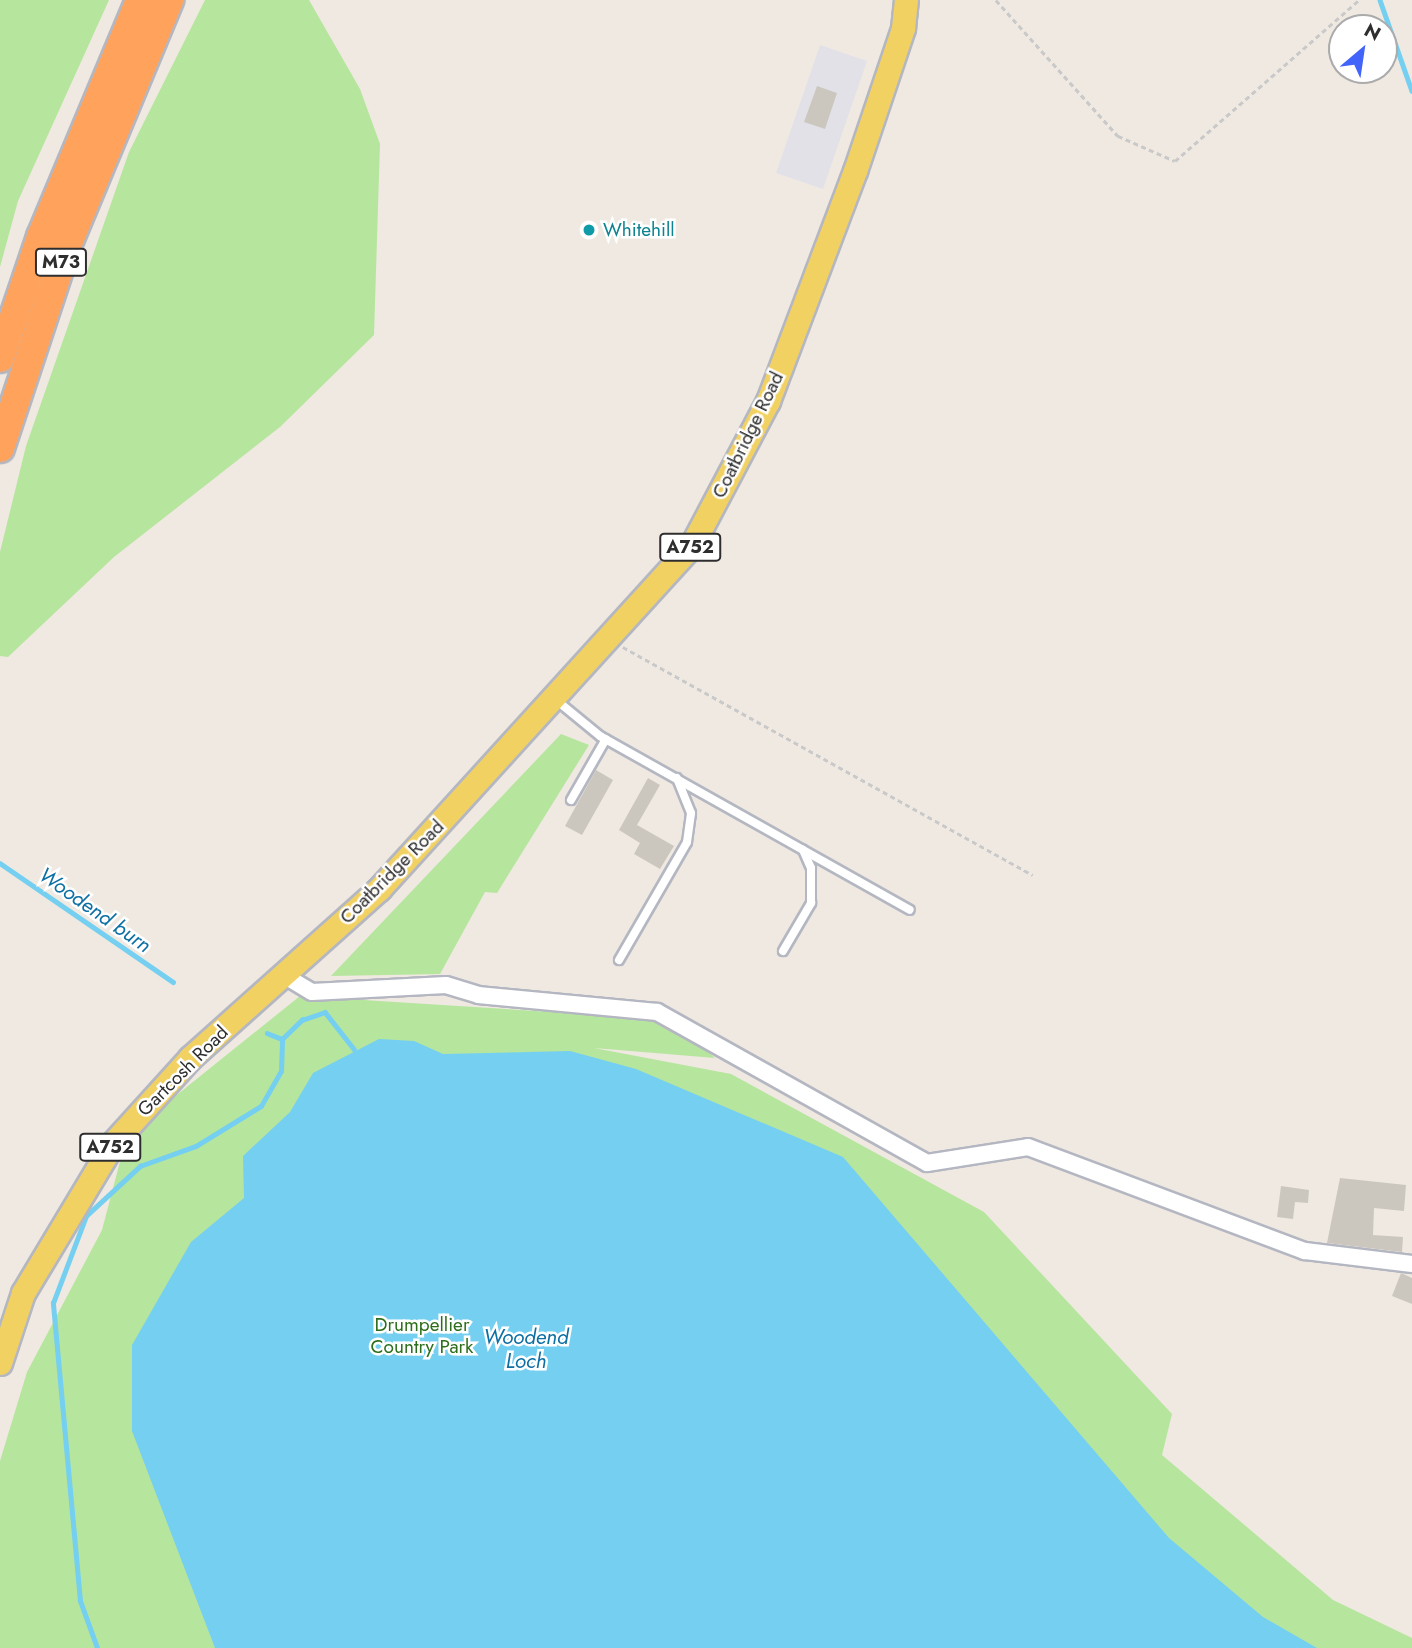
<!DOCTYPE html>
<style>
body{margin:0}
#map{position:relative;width:1412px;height:1648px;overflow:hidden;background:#efe9e1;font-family:Jost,sans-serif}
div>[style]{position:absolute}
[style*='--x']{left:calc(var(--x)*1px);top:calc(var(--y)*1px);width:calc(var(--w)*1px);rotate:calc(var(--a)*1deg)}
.industrial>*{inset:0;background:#e3e1e8}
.green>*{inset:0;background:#b6e59e}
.water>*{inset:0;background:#75cff0}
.stream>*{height:4.5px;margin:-2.25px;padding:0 2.25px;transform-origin:2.25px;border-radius:2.25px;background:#75cff0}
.building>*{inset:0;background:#cbc7bf}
.path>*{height:2.5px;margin-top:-1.25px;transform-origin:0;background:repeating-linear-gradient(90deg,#c9c9c9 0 5px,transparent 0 8.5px)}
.roads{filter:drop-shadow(2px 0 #b4b7c1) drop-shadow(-2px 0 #b4b7c1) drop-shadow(0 2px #b4b7c1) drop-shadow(0 -2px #b4b7c1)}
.service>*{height:8px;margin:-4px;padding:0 4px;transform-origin:4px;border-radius:4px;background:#fff}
.minor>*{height:16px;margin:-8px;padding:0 8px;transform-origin:8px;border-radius:8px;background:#fff}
.primary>*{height:23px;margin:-11.5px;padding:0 11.5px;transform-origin:11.5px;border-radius:11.5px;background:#f2d163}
.motorway>*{height:28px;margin:-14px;padding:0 14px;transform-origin:14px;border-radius:14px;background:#ffa35c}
.dots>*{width:19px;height:19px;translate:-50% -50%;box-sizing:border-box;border:4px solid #fff;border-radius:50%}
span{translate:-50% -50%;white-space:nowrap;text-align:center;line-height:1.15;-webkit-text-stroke:5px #fff;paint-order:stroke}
.shield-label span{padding:2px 5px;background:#fff;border:2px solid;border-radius:5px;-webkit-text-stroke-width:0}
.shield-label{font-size:18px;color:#2e2e2e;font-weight:700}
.culture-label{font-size:19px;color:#0d838f}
.left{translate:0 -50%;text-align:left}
.street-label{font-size:19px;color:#2e2e2e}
.park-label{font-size:19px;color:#2c6e1b}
.water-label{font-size:21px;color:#0d6fa3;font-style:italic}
.north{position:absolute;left:1328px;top:14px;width:70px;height:70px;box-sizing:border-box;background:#fff;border:2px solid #ababab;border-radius:50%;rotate:29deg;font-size:19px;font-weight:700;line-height:28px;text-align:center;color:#2e2e2e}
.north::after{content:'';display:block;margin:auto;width:24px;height:32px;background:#4264fb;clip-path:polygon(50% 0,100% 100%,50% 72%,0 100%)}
</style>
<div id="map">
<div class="industrial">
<div style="clip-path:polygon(820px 45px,867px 61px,823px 189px,776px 173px)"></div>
</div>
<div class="green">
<div style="clip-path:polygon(0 0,109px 0,18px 201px,0 267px)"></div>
<div style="clip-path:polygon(205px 0,309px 0,360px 89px,380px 144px,374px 335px,280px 427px,114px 557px,8px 657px,0 656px,0 552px,26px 446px,129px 152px)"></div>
<div style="clip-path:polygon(561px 734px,589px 745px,497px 893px,485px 892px,440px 974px,331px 976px)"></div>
<div style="clip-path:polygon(300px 996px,646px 1018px,685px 1032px,715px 1058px,594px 1048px,731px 1074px,984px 1212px,1172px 1414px,1162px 1455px,1333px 1600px,1412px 1638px,1412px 1648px,0 1648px,0 1461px,27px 1372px,102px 1230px,127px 1135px)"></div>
</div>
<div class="water">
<div style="clip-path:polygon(379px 1039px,414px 1041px,443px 1054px,570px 1051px,636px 1069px,843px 1157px,1169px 1538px,1263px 1617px,1317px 1648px,215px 1648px,132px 1431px,132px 1345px,191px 1242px,244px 1198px,243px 1156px,290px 1112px,313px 1073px)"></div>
</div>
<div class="stream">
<div style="--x:1380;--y:0;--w:96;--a:70.6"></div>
<div style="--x:0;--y:863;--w:210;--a:34.5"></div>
<div style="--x:267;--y:1033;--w:16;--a:22"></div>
<div style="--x:282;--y:1039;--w:28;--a:-44"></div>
<div style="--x:302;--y:1020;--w:24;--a:-19"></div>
<div style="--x:325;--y:1012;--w:47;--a:51.9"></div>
<div style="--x:97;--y:1648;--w:50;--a:-109.9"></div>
<div style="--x:80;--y:1601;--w:299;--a:-95.2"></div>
<div style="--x:53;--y:1303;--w:93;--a:-69.2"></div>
<div style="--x:86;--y:1216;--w:74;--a:-42.8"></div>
<div style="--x:140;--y:1166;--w:59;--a:-19.7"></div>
<div style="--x:196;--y:1146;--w:76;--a:-31.6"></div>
<div style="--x:261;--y:1106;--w:40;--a:-60.3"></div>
<div style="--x:281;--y:1071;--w:32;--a:-88"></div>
</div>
<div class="building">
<div style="clip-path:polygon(817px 86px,837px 93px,825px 129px,804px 122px)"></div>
<div style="clip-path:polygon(596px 770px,613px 780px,582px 835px,565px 826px)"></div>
<div style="clip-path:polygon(648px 778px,660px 785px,637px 825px,674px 846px,660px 869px,634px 854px,640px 843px,619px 830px)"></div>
<div style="clip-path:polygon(1340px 1178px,1406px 1185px,1404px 1211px,1374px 1208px,1373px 1235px,1403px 1237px,1402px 1252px,1327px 1243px)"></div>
<div style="clip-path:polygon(1281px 1186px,1309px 1190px,1308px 1203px,1295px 1202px,1293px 1219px,1277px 1217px)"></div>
<div style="clip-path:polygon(1401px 1273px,1412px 1278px,1412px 1304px,1392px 1296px)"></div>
</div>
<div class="path">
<div style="--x:996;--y:0;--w:183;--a:48.1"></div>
<div style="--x:1118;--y:136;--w:62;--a:23.7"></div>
<div style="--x:1175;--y:161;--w:244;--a:-41.2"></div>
<div style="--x:623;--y:647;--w:469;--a:29.1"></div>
</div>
<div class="roads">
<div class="service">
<div style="--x:556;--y:700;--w:57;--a:39.3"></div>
<div style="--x:600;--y:736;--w:355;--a:29.3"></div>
<div style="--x:571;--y:800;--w:70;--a:-60.2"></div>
<div style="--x:783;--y:951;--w:56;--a:-59.7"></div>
<div style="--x:811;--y:903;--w:35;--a:-90"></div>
<div style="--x:811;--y:868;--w:20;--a:-114"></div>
<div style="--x:619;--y:960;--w:136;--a:-60"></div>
<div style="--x:687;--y:842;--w:29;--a:-82"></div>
<div style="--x:691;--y:813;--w:38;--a:-112"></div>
</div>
<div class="minor">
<div style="--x:285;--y:976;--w:31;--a:31"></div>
<div style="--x:312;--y:992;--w:134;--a:-3"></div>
<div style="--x:446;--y:985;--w:34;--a:17"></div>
<div style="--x:478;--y:995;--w:180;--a:5.4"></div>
<div style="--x:657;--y:1012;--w:309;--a:29.2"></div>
<div style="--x:927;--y:1163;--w:102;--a:-9"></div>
<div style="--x:1028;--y:1147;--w:296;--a:20.6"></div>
<div style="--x:1305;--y:1251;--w:108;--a:6.9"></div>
</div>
<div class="primary">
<div style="--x:0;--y:1363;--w:74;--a:-71.8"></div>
<div style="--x:23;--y:1293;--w:175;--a:-59"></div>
<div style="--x:113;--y:1143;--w:115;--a:-47.8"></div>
<div style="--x:190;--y:1058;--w:254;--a:-41.8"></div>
<div style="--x:379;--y:889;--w:465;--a:-47.7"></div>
<div style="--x:692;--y:545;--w:163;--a:-62.2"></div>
<div style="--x:768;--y:401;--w:246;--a:-69.3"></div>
<div style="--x:855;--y:171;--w:151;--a:-71.4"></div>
<div style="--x:903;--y:28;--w:28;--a:-84"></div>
</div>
<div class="motorway">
<div style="--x:0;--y:358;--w:128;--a:-71.3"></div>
<div style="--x:41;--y:237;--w:257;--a:-67.3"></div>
<div style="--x:0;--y:448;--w:211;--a:-71.7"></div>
<div style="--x:66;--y:248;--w:269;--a:-67.4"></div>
</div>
</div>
<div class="dots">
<div style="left:589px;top:230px;background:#0f9aa8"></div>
</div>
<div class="shield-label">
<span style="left:61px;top:262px">M73</span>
<span style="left:690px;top:547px">A752</span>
<span style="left:110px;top:1147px">A752</span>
</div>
<div class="culture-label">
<span class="left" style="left:603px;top:230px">Whitehill</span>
</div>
<div class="street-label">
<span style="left:748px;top:435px;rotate:-64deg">Coatbridge Road</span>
<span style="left:392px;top:872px;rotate:-45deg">Coatbridge Road</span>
<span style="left:183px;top:1071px;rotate:-45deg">Gartcosh Road</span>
</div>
<div class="park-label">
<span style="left:422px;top:1336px">Drumpellier<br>Country Park</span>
</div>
<div class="water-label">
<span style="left:95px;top:910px;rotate:35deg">Woodend burn</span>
<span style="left:526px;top:1349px">Woodend<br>Loch</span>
</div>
<div class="north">N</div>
</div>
